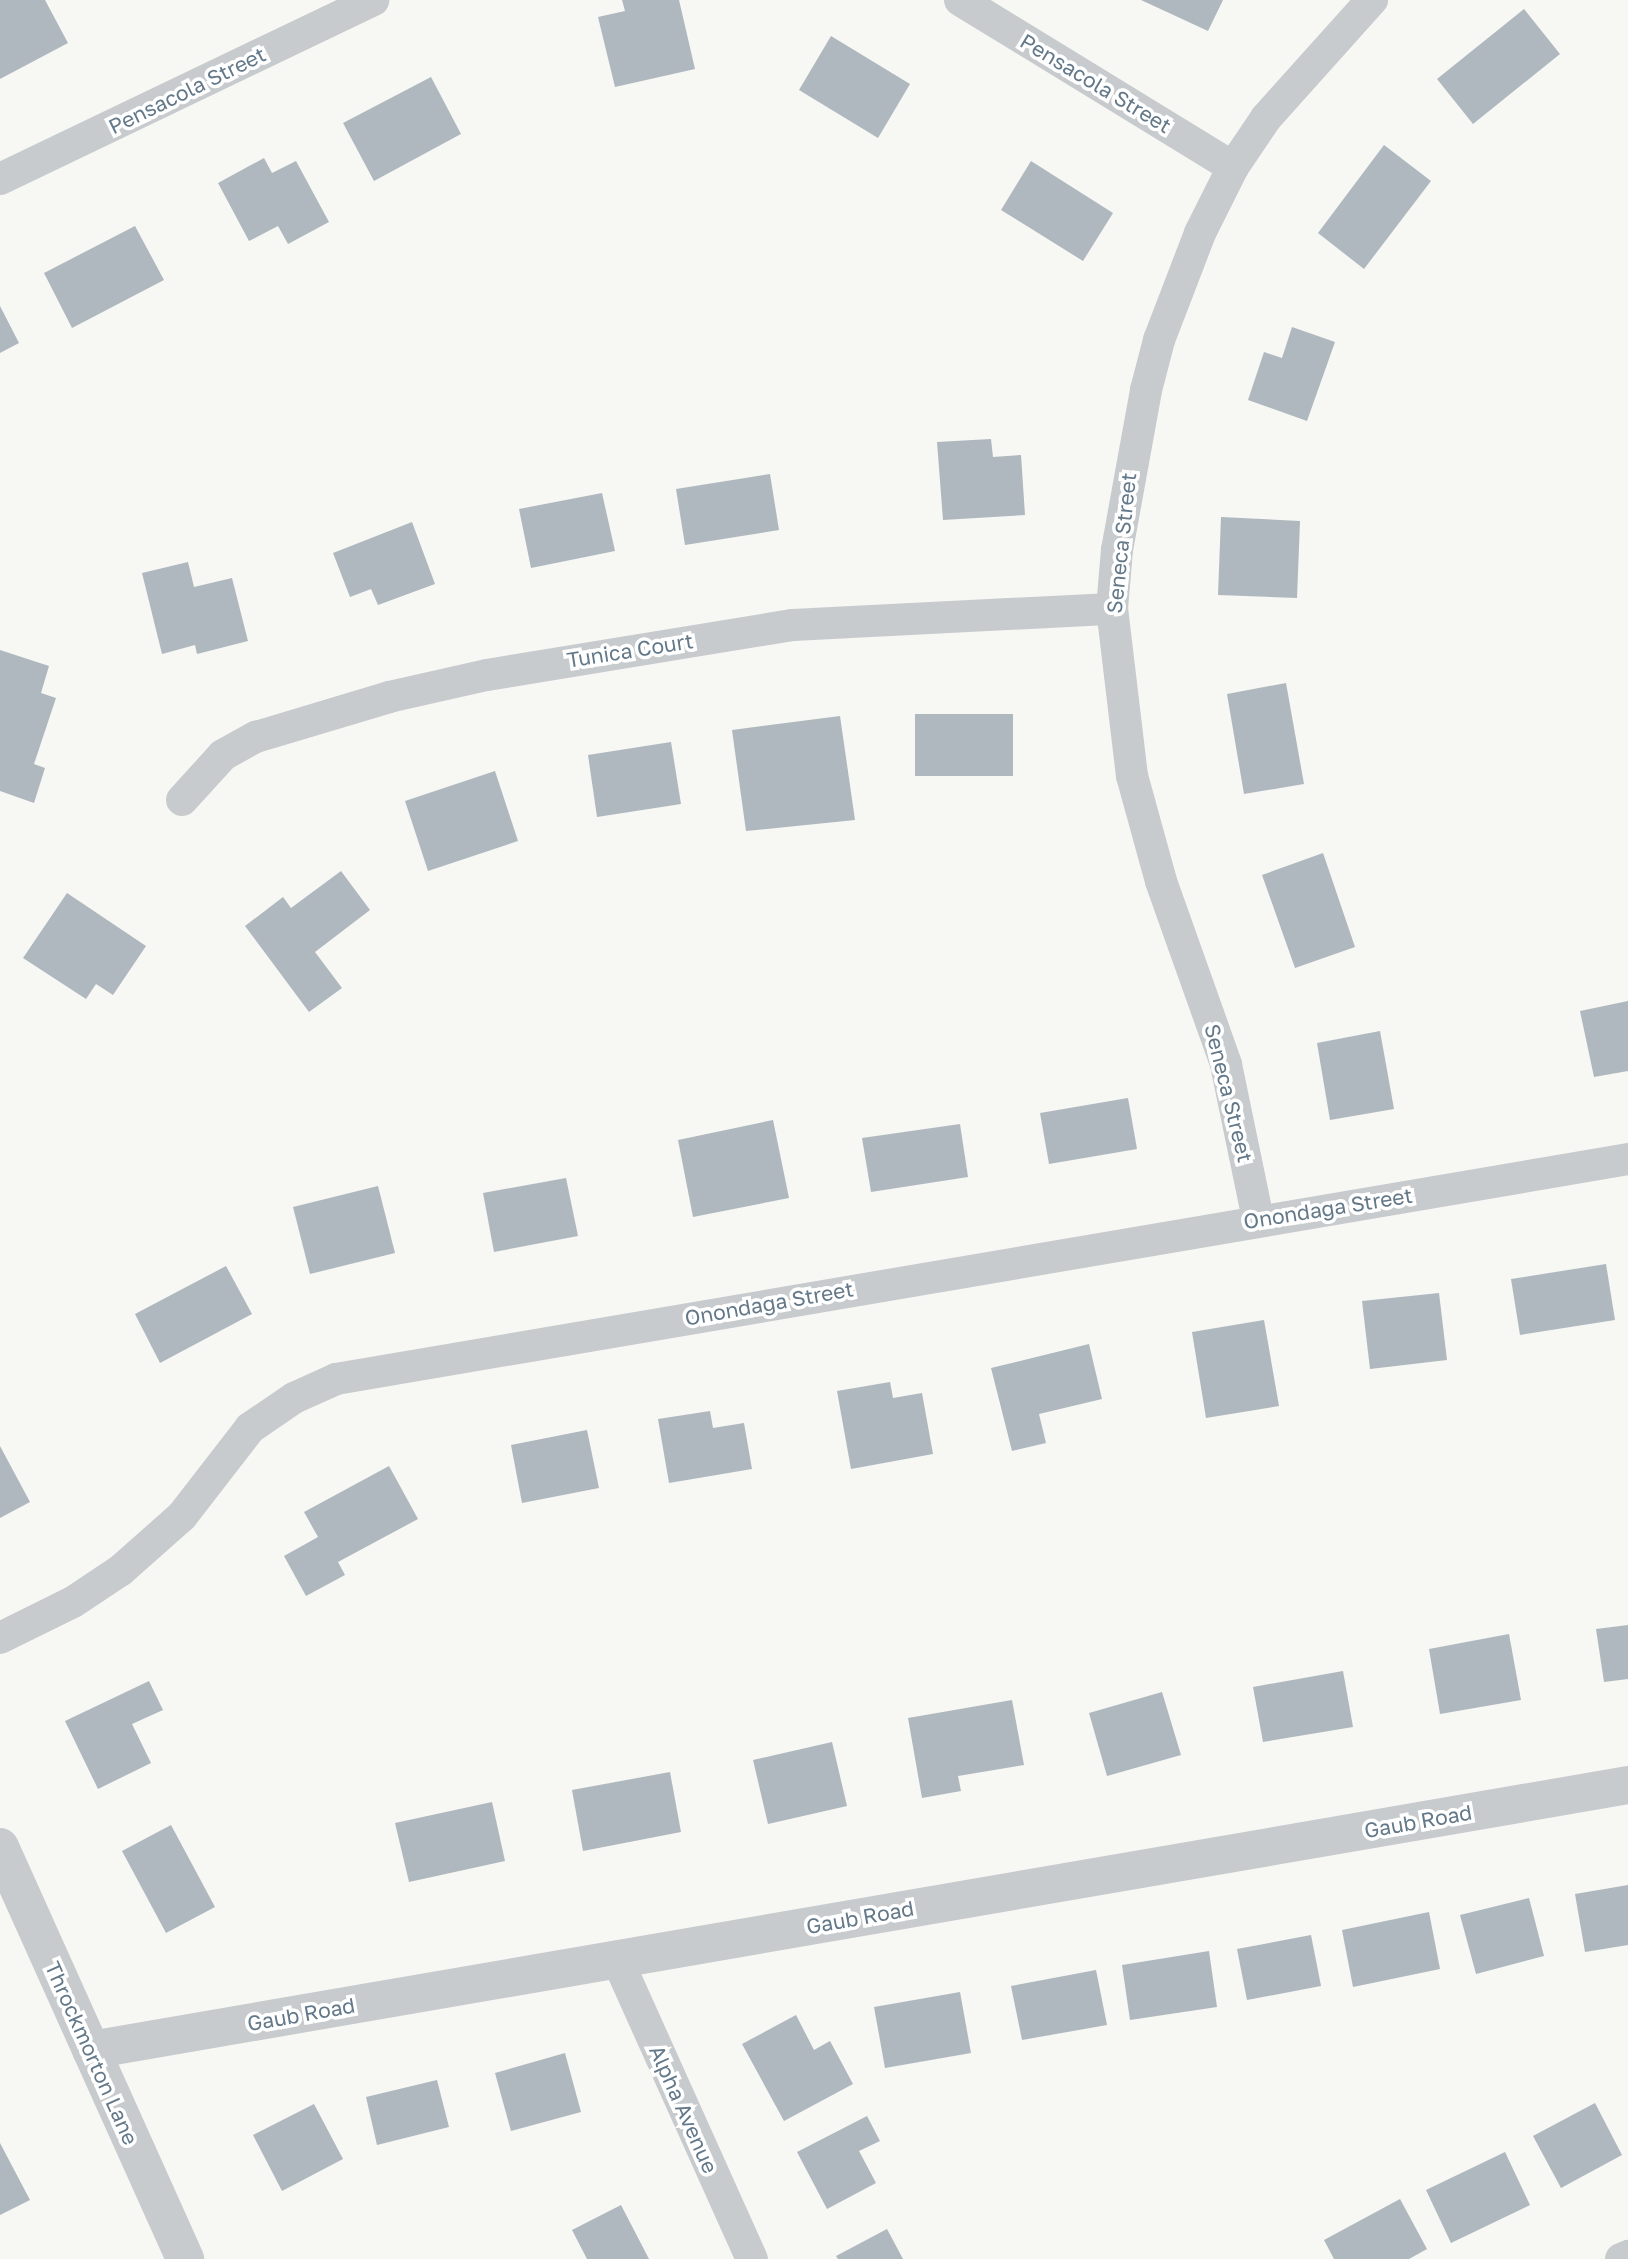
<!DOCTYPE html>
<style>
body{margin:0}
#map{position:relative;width:1628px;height:2259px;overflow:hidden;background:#f7f7f4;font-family:"Golos Text",sans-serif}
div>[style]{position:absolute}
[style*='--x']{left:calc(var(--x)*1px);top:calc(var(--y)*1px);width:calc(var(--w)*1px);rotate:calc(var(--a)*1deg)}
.building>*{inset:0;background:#afb8be}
.minor>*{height:32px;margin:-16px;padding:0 16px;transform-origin:16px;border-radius:16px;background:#c7cbce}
.tertiary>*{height:38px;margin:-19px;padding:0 19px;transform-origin:19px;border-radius:19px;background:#c7cbce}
span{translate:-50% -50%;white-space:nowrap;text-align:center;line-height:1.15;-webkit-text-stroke:7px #fff;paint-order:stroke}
.street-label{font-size:21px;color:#637888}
</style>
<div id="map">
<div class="building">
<div style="clip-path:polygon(0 0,45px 0,68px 43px,0 79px)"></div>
<div style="clip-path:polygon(622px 0,679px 0,695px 69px,615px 87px,598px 17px,625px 11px)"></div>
<div style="clip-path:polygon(1141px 0,1223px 0,1208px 31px)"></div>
<div style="clip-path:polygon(1524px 9px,1560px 54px,1473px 124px,1437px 79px)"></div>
<div style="clip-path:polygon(831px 36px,910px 84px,878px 138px,799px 90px)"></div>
<div style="clip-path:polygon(431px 77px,461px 134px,374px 181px,343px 123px)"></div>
<div style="clip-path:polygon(1384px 145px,1431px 181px,1364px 269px,1318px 233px)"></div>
<div style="clip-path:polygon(264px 158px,272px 173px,296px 161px,329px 222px,288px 244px,278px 226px,249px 241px,218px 183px)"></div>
<div style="clip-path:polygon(1031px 161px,1113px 213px,1083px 261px,1001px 210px)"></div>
<div style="clip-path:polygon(135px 226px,164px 280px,72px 328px,44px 273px)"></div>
<div style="clip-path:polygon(0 306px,19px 343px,0 353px)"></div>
<div style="clip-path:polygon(1292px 327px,1335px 342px,1307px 421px,1248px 400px,1264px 352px,1282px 358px)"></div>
<div style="clip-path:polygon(991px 439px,993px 457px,1021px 455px,1025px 515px,943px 520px,937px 442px)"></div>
<div style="clip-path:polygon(770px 474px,779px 530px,685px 545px,676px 489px)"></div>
<div style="clip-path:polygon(602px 493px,615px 551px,531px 568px,519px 509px)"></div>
<div style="clip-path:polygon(1221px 517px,1300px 521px,1297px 598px,1218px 595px)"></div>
<div style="clip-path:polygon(412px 522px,435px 584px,378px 605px,371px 589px,350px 597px,333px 553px)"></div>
<div style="clip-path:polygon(188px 562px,194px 587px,232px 578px,248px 641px,197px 654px,195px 645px,162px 654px,142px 573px)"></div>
<div style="clip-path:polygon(0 650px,49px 666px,41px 693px,56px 698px,34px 764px,45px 768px,34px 803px,0 791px)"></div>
<div style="clip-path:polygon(1286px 683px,1304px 784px,1244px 794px,1227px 694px)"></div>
<div style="clip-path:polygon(915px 714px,1013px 714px,1013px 776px,915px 776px)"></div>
<div style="clip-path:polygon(840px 716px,855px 820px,746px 831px,732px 730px)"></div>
<div style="clip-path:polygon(671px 742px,681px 804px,597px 817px,588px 755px)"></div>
<div style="clip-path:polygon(495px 771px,518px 841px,428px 871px,405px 801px)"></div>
<div style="clip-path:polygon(1323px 853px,1355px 947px,1295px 968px,1262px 875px)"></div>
<div style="clip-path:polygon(341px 871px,370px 910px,315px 952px,342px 988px,309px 1012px,245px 926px,283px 897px,291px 908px)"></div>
<div style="clip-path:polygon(67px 893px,146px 946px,113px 995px,96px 984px,86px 999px,23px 958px)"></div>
<div style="clip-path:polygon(1628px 1001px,1628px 1071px,1594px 1077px,1580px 1011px)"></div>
<div style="clip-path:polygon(1380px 1031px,1394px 1109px,1330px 1120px,1317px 1043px)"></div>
<div style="clip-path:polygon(1128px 1098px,1137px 1149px,1049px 1164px,1040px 1113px)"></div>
<div style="clip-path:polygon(773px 1120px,789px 1198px,693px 1217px,678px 1140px)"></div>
<div style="clip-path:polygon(960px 1124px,968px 1177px,871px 1192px,862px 1138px)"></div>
<div style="clip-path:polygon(566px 1178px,578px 1236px,494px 1252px,483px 1193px)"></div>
<div style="clip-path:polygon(378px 1186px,395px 1253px,310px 1274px,293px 1207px)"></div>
<div style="clip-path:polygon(1606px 1264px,1615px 1320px,1520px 1335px,1511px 1279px)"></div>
<div style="clip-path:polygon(226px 1266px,252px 1314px,160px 1363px,135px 1314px)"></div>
<div style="clip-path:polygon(1439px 1293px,1447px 1360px,1370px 1369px,1362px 1301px)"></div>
<div style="clip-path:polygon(1264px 1320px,1279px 1406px,1206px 1418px,1192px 1332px)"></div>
<div style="clip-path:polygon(1089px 1344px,1102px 1399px,1039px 1414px,1046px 1443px,1012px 1451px,991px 1368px)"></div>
<div style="clip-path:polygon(890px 1382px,893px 1398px,922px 1393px,933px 1454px,851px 1469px,837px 1391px)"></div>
<div style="clip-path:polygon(710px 1411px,713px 1428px,744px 1423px,752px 1469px,669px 1483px,658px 1419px)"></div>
<div style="clip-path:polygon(587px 1430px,599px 1488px,522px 1503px,511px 1445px)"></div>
<div style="clip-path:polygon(0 1446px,30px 1502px,0 1518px)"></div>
<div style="clip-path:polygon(389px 1466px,418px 1519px,338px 1562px,345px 1575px,306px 1596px,284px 1556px,318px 1537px,304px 1512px)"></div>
<div style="clip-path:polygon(1628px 1625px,1628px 1679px,1604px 1682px,1596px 1629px)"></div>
<div style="clip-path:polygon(1509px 1634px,1521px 1700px,1440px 1714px,1429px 1649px)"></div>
<div style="clip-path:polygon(1343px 1671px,1353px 1727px,1263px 1742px,1253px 1687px)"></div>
<div style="clip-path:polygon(149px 1681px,163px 1710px,132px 1724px,151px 1763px,98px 1789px,65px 1721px)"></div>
<div style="clip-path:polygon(1162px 1692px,1181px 1755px,1107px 1776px,1089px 1713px)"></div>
<div style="clip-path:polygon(1012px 1700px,1024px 1765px,958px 1776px,961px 1791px,922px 1798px,908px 1718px)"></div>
<div style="clip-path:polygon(832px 1742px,847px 1806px,768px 1824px,753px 1760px)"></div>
<div style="clip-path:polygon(670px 1772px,681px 1832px,583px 1851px,572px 1790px)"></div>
<div style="clip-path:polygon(492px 1802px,505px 1861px,409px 1882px,395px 1823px)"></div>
<div style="clip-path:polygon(171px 1825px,215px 1907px,166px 1933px,122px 1851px)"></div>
<div style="clip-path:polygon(1628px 1885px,1628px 1945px,1585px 1952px,1575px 1894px)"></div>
<div style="clip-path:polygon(1529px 1898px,1544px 1956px,1476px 1974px,1460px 1915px)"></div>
<div style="clip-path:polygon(1429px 1912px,1440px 1969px,1353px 1987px,1342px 1930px)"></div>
<div style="clip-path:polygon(1311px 1935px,1321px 1986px,1247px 2000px,1237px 1949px)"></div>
<div style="clip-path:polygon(1209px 1951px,1217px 2007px,1130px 2020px,1122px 1965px)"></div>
<div style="clip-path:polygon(1096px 1970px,1107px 2025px,1022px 2040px,1011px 1986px)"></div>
<div style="clip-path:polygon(960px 1992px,971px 2053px,885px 2068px,874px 2007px)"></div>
<div style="clip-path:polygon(796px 2015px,814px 2050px,830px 2041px,853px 2084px,784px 2121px,742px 2044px)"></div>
<div style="clip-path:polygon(565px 2053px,581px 2112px,511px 2131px,495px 2073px)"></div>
<div style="clip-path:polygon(437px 2080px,449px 2127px,377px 2145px,366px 2097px)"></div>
<div style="clip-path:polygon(1595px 2103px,1622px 2155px,1561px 2188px,1533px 2136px)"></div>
<div style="clip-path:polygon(314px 2104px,343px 2159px,282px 2191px,253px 2135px)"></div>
<div style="clip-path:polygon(867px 2116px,880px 2141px,859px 2151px,876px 2183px,827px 2209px,797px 2152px)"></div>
<div style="clip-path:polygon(0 2143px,30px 2200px,0 2215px)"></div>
<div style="clip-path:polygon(1505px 2152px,1530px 2205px,1451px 2243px,1426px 2190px)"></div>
<div style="clip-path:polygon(1400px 2199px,1427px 2249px,1409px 2259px,1334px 2259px,1324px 2240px)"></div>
<div style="clip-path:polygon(621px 2205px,649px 2259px,587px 2259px,572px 2230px)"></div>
<div style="clip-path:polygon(887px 2229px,903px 2259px,838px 2259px,836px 2256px)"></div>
</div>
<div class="minor">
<div style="--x:960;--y:0;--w:320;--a:31.5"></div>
<div style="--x:0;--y:179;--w:414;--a:-25.6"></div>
<div style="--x:182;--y:800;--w:61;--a:-47.7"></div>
<div style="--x:223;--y:755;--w:38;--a:-29"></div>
<div style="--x:256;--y:737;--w:139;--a:-16.7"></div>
<div style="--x:389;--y:697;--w:100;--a:-12.7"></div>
<div style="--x:487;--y:675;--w:310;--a:-9.3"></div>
<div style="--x:793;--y:625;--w:319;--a:-2.9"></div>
<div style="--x:1258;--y:1219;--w:158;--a:-101.7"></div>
<div style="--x:1226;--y:1064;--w:194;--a:-109.6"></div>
<div style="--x:1161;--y:881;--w:109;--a:-105.4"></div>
<div style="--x:1132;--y:776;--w:168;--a:-96.8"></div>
<div style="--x:1112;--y:609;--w:59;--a:-85.2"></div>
<div style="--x:1117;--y:550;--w:163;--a:-79.7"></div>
<div style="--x:1146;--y:390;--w:52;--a:-75.4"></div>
<div style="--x:1159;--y:340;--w:115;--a:-69"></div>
<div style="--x:1200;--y:233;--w:74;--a:-63.4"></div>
<div style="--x:1233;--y:167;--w:59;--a:-56"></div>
<div style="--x:1266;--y:118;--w:159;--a:-48.1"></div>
<div style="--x:0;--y:1638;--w:81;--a:-26.3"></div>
<div style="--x:73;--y:1602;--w:58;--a:-33.7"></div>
<div style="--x:121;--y:1570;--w:81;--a:-41.5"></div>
<div style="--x:182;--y:1516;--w:111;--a:-52.3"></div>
<div style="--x:250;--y:1428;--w:53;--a:-34.3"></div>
<div style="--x:294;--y:1398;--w:46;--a:-24.3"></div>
<div style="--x:336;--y:1379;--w:1311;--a:-9.66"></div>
<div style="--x:617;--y:1959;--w:329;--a:65.8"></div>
<div style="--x:1621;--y:2259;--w:8;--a:-23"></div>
</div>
<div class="tertiary">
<div style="--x:0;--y:1847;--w:452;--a:65.8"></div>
<div style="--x:91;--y:2050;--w:1560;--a:-9.78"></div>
</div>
<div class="street-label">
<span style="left:1096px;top:83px;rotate:31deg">Pensacola Street</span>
<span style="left:187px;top:90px;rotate:-26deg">Pensacola Street</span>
<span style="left:1121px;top:543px;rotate:-84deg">Seneca Street</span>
<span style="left:630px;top:650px;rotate:-9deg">Tunica Court</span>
<span style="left:1229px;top:1093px;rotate:76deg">Seneca Street</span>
<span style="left:1328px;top:1208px;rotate:-9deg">Onondaga Street</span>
<span style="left:769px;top:1303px;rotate:-10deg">Onondaga Street</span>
<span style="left:1418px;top:1821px;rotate:-10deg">Gaub Road</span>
<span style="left:860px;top:1917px;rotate:-10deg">Gaub Road</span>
<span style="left:301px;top:2014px;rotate:-10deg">Gaub Road</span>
<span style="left:92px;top:2053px;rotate:66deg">Throckmorton Lane</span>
<span style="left:684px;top:2109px;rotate:66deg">Alpha Avenue</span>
</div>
</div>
